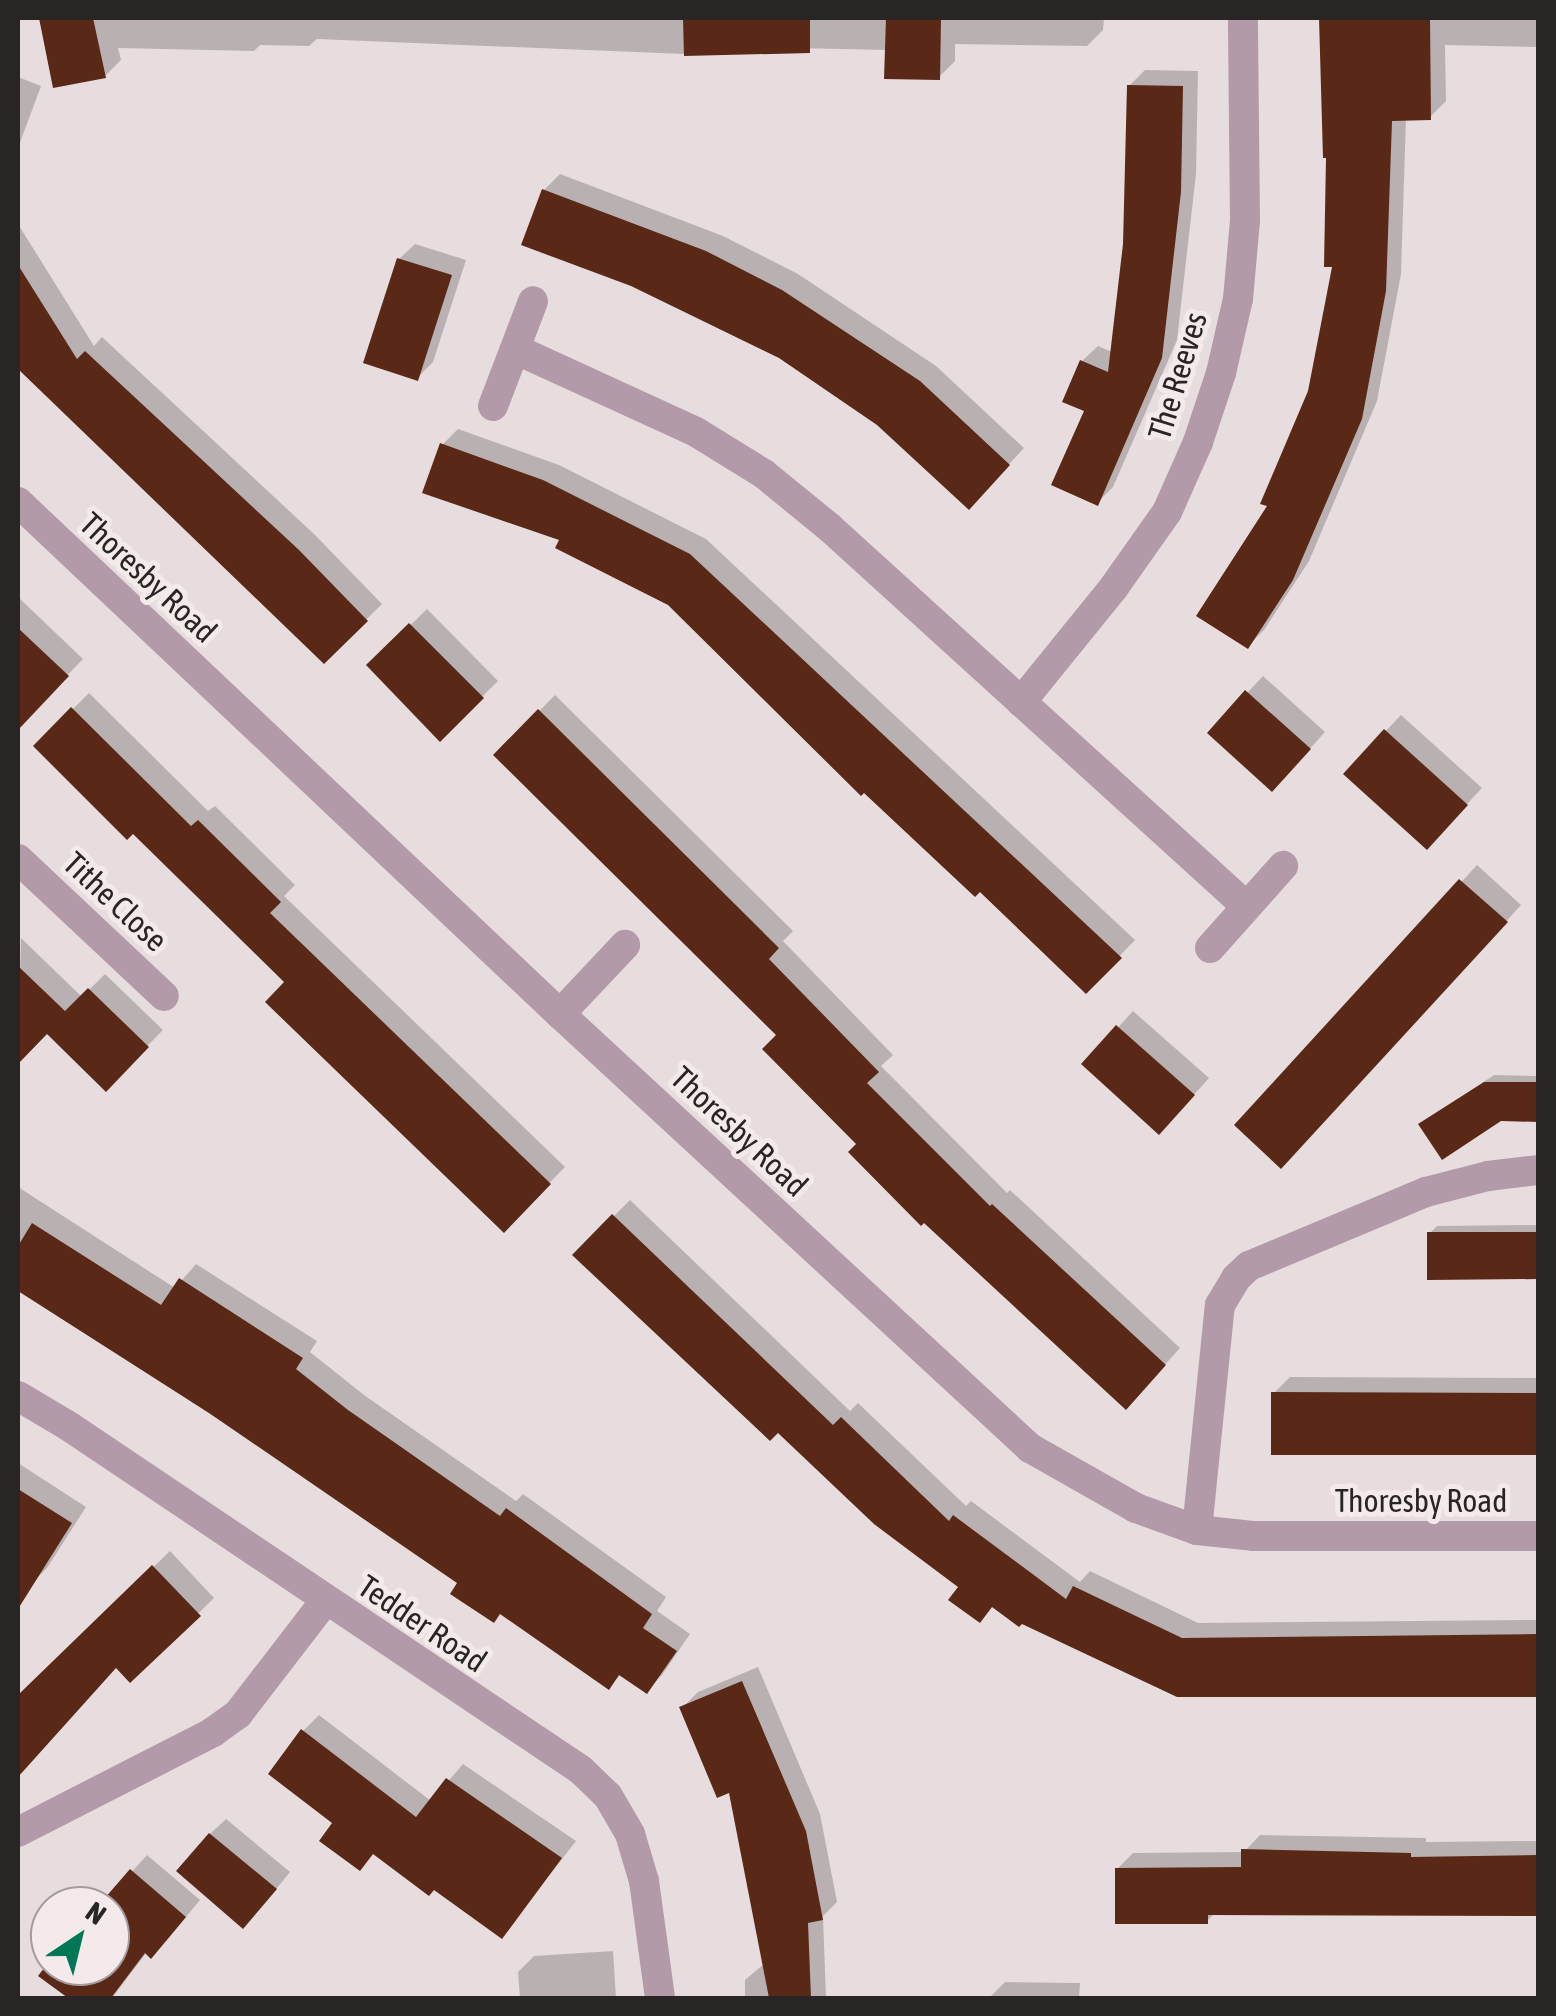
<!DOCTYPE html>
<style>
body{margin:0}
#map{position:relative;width:1556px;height:2016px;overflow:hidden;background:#e8ddde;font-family:"Asap Condensed",sans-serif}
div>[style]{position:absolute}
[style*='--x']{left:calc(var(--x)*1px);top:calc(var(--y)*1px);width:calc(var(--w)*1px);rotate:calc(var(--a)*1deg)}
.shadow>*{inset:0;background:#0003}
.building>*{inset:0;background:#592816}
.minor>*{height:30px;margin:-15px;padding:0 15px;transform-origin:15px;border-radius:15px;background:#b29aa9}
span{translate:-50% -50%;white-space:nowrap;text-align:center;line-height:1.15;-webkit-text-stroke:10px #f5eaeb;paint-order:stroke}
.street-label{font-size:32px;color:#292525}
.frame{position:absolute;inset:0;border:20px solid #292525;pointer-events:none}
.north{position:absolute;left:30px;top:1886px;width:100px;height:100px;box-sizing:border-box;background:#f5eaeb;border:2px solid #a39b9c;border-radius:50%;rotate:35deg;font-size:28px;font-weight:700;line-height:40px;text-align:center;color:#292525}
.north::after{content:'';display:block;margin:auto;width:35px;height:45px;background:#007855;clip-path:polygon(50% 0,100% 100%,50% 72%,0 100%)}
</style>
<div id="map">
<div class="shadow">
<div style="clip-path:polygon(42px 18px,1104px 18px,1103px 30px,1087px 46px,955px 44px,955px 61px,939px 77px,888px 50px,794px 48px,684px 54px,317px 39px,309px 46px,260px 45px,254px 51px,118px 48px,121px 60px,105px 76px,55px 86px)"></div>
<div style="clip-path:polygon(1321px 18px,1538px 18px,1538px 47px,1445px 45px,1446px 101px,1430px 117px,1406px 118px,1401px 274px,1377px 401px,1309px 561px,1264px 630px,1248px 646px,1270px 505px,1311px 392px,1336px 265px,1329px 155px,1325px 156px)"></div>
<div style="clip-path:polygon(1145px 70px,1198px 71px,1196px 174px,1177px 340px,1113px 487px,1097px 503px,1082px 361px,1098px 346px,1112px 352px,1125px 244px,1129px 86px)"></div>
<div style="clip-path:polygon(18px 77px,41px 86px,18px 148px)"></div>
<div style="clip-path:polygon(560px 174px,723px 236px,798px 274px,936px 366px,1024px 448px,984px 491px,878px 423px,544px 190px)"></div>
<div style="clip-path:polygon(18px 224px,94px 346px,102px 337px,314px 534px,382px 604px,324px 661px,18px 365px)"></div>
<div style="clip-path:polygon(415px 244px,466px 260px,433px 362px,417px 378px,399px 259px)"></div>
<div style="clip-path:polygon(458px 429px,559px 465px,706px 539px,1135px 940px,1086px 991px,669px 602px,563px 538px,442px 445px)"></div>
<div style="clip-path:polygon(18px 597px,83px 659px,31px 713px,18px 700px)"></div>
<div style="clip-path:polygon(427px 609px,498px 681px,440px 738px,369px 666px)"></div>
<div style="clip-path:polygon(1263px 676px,1325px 732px,1288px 773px,1210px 733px)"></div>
<div style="clip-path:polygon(89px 693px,208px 811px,215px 806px,295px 885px,284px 896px,565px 1167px,504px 1229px,287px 982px,134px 831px,36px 746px)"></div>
<div style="clip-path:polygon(555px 695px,793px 931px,783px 941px,893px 1055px,881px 1066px,1007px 1193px,1010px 1190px,1180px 1348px,1141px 1391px,860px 1144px,780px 1035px,496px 755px)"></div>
<div style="clip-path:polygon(1401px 715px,1482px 788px,1442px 831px,1346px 773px)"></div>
<div style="clip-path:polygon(1477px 865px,1521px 905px,1297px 1150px,1237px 1125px)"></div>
<div style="clip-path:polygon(21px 938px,82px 997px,105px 974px,163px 1030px,106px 1088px,47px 1030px,21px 1057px,18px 1054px)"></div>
<div style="clip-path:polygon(1133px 1011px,1209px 1078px,1175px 1116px,1085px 1064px)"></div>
<div style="clip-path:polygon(1494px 1075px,1538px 1076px,1538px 1119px,1421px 1124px)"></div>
<div style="clip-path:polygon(18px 1187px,175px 1288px,196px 1264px,317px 1341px,310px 1352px,364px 1395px,516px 1501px,523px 1494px,666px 1597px,657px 1611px,690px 1634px,662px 1675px,646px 1691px,622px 1673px,609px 1687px,502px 1612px,494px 1620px,460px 1582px,304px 1475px,18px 1289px)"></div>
<div style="clip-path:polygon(630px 1200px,850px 1411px,858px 1403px,966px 1506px,971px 1501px,1080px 1582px,1090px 1571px,1198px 1623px,1538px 1620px,1538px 1694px,1177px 1695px,994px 1605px,979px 1620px,961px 1587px,576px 1254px)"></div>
<div style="clip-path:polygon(1538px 1225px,1538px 1277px,1430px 1277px,1430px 1233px,1437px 1226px)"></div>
<div style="clip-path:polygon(1290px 1377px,1538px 1378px,1538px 1453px,1274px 1452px,1274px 1393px)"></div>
<div style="clip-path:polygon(18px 1463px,86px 1507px,47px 1568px,31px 1584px,18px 1576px)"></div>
<div style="clip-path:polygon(170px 1551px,214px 1598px,130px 1680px,116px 1666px,27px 1764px,18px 1755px,18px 1698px)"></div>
<div style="clip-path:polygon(758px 1667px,820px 1814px,837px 1902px,823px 1916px,826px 1998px,745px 1998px,745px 1980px,764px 1964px,731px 1789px,682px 1708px,698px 1692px)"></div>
<div style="clip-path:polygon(319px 1715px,431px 1801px,463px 1764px,576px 1841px,502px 1936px,435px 1887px,375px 1852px,360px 1868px,335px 1823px,303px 1731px)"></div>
<div style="clip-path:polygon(226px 1819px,290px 1872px,259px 1910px,210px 1834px)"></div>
<div style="clip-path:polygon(1260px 1835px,1426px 1838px,1426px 1842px,1538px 1841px,1538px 1914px,1216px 1912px,1207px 1921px,1117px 1869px,1133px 1853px,1244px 1852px)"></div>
<div style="clip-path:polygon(147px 1855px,200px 1900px,167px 1940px,147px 1952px,112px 1998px,72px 1998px,39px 1974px,50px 1960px,50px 1966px,110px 1966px,110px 1906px,101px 1906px)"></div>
<div style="clip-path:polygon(613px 1951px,616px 1998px,520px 1998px,518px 1972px,534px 1956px)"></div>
<div style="clip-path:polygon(1005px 1982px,1080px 1983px,1079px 1998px,989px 1998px)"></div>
</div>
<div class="building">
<div style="clip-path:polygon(39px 18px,93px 18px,106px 78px,53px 88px)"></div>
<div style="clip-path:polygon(683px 18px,810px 18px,810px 53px,684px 56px)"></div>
<div style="clip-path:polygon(886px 18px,941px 18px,940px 80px,884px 79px)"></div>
<div style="clip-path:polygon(1319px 18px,1430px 18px,1431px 120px,1392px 121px,1386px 291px,1362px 419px,1293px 580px,1248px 649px,1196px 616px,1267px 506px,1260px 504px,1308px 391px,1332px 267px,1324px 267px,1326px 158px,1323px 158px)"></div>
<div style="clip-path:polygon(1127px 85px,1183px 86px,1181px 192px,1162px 358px,1098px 506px,1051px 485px,1084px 411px,1062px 402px,1080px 360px,1108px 372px,1123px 244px)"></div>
<div style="clip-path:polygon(542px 189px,706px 251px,782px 290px,920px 381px,1010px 465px,969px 510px,877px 425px,779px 358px,631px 286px,521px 245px)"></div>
<div style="clip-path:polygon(397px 258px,452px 275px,418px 381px,363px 363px)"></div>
<div style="clip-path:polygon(18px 265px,77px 359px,85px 351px,299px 550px,368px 621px,324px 664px,18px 369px)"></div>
<div style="clip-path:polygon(440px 443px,543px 480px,690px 554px,1122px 958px,1086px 994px,980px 892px,975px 897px,864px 793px,861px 796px,668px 605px,555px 548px,559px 540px,422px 493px)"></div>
<div style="clip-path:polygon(409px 623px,484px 698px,440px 742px,366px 665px)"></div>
<div style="clip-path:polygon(18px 628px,69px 676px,18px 730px)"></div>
<div style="clip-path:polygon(1245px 690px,1311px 749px,1272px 792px,1207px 733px)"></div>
<div style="clip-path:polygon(71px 707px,191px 826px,198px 820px,281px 902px,270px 913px,551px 1184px,504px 1233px,265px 1002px,284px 982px,133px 834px,127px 840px,33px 746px)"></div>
<div style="clip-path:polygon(538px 709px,779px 948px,769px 959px,879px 1072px,867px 1083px,990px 1206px,992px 1204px,1166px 1365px,1126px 1410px,924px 1223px,921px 1226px,848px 1152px,856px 1144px,762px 1049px,776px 1035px,493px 755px)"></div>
<div style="clip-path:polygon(1384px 729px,1468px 805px,1427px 850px,1343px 774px)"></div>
<div style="clip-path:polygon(1459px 879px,1508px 922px,1281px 1169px,1234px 1125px)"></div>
<div style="clip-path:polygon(18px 966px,65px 1011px,88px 988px,149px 1047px,106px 1092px,47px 1034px,18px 1064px)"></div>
<div style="clip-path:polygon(1116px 1025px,1195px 1095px,1159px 1135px,1081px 1064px)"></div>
<div style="clip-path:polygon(1484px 1082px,1538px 1082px,1538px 1122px,1501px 1121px,1442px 1160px,1418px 1124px)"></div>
<div style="clip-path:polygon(612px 1214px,833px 1425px,841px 1417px,949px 1521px,953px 1515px,1066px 1599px,1073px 1586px,1182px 1638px,1538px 1634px,1538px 1697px,1177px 1697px,1022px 1624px,1019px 1627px,992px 1607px,980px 1623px,948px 1600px,958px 1587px,874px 1524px,778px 1433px,770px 1441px,572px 1255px)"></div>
<div style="clip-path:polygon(32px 1223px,161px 1305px,179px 1278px,303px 1358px,296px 1369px,348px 1410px,500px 1516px,506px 1508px,652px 1614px,643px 1628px,677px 1651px,647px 1694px,619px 1675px,609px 1690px,500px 1614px,494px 1623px,450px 1594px,457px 1583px,209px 1413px,18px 1291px,18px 1246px)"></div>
<div style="clip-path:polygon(1427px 1232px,1538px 1232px,1538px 1279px,1427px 1280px)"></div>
<div style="clip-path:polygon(1271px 1392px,1538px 1393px,1538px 1455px,1271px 1455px)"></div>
<div style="clip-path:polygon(18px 1489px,72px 1523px,18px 1609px)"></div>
<div style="clip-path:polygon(152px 1565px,201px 1616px,130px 1683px,116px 1668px,18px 1777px,18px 1695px)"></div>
<div style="clip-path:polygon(742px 1681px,806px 1831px,823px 1920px,808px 1923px,811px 1998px,769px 1998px,729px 1793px,717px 1798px,679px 1707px)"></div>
<div style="clip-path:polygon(301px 1729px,416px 1817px,446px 1778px,562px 1858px,502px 1939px,434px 1890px,429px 1896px,373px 1854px,360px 1871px,319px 1841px,332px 1823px,268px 1774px)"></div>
<div style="clip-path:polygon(209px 1833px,277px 1889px,243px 1929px,176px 1871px)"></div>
<div style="clip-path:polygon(1241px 1849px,1411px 1853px,1411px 1857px,1538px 1855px,1538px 1916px,1208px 1915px,1208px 1924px,1115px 1924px,1115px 1868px,1241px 1867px)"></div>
<div style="clip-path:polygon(130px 1869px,186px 1917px,151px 1959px,145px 1953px,111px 1998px,68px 1998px,38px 1976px,50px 1961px,50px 1966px,110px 1966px,110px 1906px,98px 1906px)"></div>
</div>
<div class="minor">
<div style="--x:515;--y:349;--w:199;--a:24.6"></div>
<div style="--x:696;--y:432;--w:80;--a:31.7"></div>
<div style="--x:764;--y:474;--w:84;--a:39.2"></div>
<div style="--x:829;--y:527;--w:563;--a:42.27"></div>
<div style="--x:493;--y:406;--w:112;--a:-69.1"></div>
<div style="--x:18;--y:502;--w:746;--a:43.37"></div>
<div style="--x:560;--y:1014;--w:640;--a:42.72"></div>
<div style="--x:1030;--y:1448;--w:122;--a:29.5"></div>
<div style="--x:1136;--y:1508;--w:65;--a:19.8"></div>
<div style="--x:1197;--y:1530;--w:56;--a:6.1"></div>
<div style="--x:1253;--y:1536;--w:285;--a:0"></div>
<div style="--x:1021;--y:702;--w:148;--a:-51"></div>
<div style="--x:1114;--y:587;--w:92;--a:-54.8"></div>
<div style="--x:1167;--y:512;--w:77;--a:-66.1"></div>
<div style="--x:1198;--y:442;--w:73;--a:-71.6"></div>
<div style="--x:1221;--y:373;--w:76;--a:-77.1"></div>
<div style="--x:1238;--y:299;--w:78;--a:-84.9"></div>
<div style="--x:1245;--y:221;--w:203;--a:-90.6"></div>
<div style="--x:18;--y:859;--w:200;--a:43.2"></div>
<div style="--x:1210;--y:948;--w:110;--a:-48.3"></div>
<div style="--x:560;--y:1014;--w:95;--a:-46.7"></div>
<div style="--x:18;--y:1396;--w:61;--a:30.8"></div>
<div style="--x:70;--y:1427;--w:615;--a:33.87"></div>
<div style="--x:581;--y:1770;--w:37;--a:44"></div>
<div style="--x:608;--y:1796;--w:44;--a:59.9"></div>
<div style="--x:630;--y:1834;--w:49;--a:73.4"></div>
<div style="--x:644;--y:1881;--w:118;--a:82.2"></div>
<div style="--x:1197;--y:1530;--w:226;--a:-84.2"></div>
<div style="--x:1220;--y:1305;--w:31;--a:-59"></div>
<div style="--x:1236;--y:1278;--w:18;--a:-43"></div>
<div style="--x:1249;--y:1266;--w:192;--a:-22.7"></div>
<div style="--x:1426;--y:1192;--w:64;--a:-14.5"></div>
<div style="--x:1488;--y:1176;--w:50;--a:-6.8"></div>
<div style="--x:18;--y:1832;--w:219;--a:-27.1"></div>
<div style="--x:213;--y:1732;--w:31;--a:-36"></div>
<div style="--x:238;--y:1714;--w:143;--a:-52.4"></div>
</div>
<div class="street-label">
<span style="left:1178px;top:376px;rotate:-73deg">The Reeves</span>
<span style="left:148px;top:578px;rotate:43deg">Thoresby Road</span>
<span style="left:115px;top:902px;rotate:43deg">Tithe Close</span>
<span style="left:739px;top:1132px;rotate:43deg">Thoresby Road</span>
<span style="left:1421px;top:1501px">Thoresby Road</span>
<span style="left:422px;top:1624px;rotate:34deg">Tedder Road</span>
</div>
<div class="frame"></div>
<div class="north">N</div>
</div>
